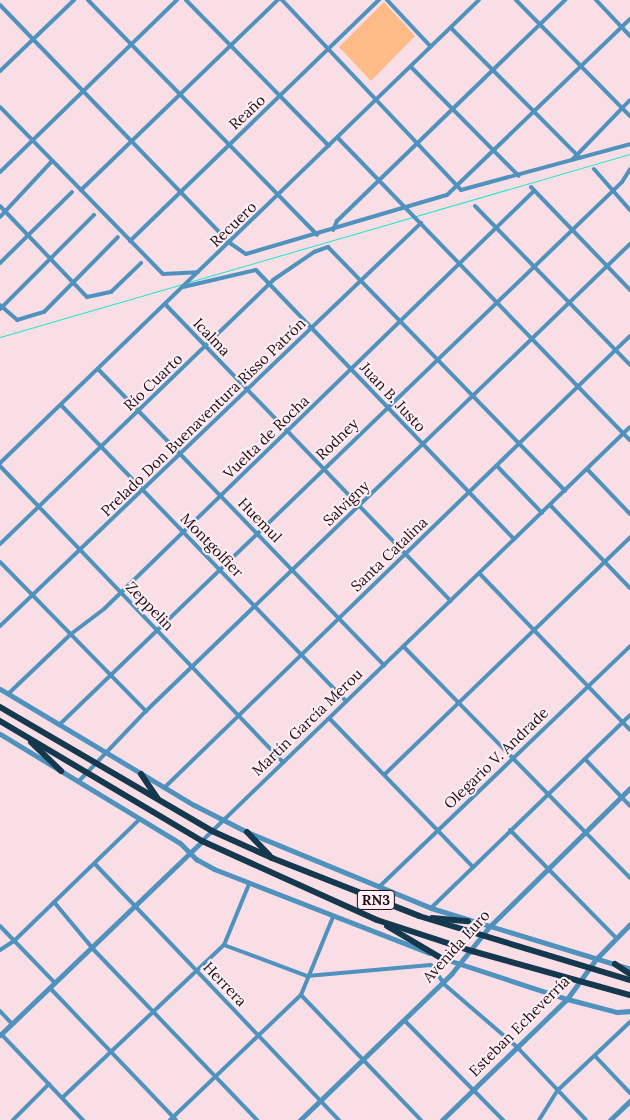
<!DOCTYPE html>
<meta charset="utf-8">
<style>
body{margin:0}
#map{position:relative;width:630px;height:1120px;overflow:hidden;background:#fadee6;font-family:Lora,serif}
div>[style]{position:absolute}
[style*='--x']{left:calc(var(--x)*1px);top:calc(var(--y)*1px);width:calc(var(--w)*1px);rotate:calc(var(--a)*1deg)}
.green>*{inset:0;background:#fdbb87}
.stream>*{height:1px;margin:-0.5px;padding:0 0.5px;transform-origin:0.5px;border-radius:0.5px;background:#21e8ca}
.minor>*{height:4px;margin:-2px;padding:0 2px;transform-origin:2px;border-radius:2px;background:#4f92bd}
.tertiary>*{height:5px;margin:-2.5px;padding:0 2.5px;transform-origin:2.5px;border-radius:2.5px;background:#4f92bd}
.trunk>*{height:6px;margin:-3px;padding:0 3px;transform-origin:3px;border-radius:3px;background:#14384e}
span{translate:-50% -50%;white-space:nowrap;text-align:center;line-height:1.15;-webkit-text-stroke:4px #fef0f4;paint-order:stroke}
.shield-label span{padding:1px 4px;background:#fef0f4;border:1px solid;border-radius:4px;-webkit-text-stroke-width:0}
.shield-label{font-size:14px;color:#220b14;font-weight:700}
.street-label{font-size:15px;color:#220b14}
</style>
<div id="map">
<div class="green">
<div style="clip-path:polygon(384px 2px,415px 36px,371px 81px,339px 47px)"></div>
</div>
<div class="stream">
<div style="--x:189;--y:282;--w:459;--a:-16.2"></div>
<div style="--x:0;--y:337;--w:191;--a:-16.2"></div>
</div>
<div class="minor">
<div style="--x:88;--y:0;--w:328;--a:45.7"></div>
<div style="--x:186;--y:0;--w:204;--a:45.6"></div>
<div style="--x:282;--y:0;--w:261;--a:46.7"></div>
<div style="--x:461;--y:190;--w:175;--a:-15.2"></div>
<div style="--x:387;--y:0;--w:64;--a:46.9"></div>
<div style="--x:516;--y:0;--w:163;--a:45.5"></div>
<div style="--x:596;--y:0;--w:50;--a:46.6"></div>
<div style="--x:0;--y:5;--w:331;--a:46"></div>
<div style="--x:230;--y:243;--w:19;--a:35"></div>
<div style="--x:246;--y:254;--w:209;--a:-16.4"></div>
<div style="--x:447;--y:195;--w:254;--a:-43.9"></div>
<div style="--x:451;--y:28;--w:183;--a:45.2"></div>
<div style="--x:411;--y:67;--w:153;--a:45.3"></div>
<div style="--x:0;--y:71;--w:103;--a:-43.8"></div>
<div style="--x:0;--y:107;--w:233;--a:45.7"></div>
<div style="--x:163;--y:274;--w:35;--a:-3"></div>
<div style="--x:338;--y:138;--w:420;--a:46"></div>
<div style="--x:572;--y:160;--w:83;--a:-46"></div>
<div style="--x:594;--y:169;--w:55;--a:48.7"></div>
<div style="--x:0;--y:172;--w:247;--a:-44.2"></div>
<div style="--x:531;--y:187;--w:143;--a:46.1"></div>
<div style="--x:81;--y:190;--w:274;--a:-44"></div>
<div style="--x:0;--y:206;--w:126;--a:46.3"></div>
<div style="--x:87;--y:297;--w:25;--a:-12"></div>
<div style="--x:111;--y:292;--w:42;--a:-44"></div>
<div style="--x:475;--y:206;--w:222;--a:45.7"></div>
<div style="--x:0;--y:217;--w:76;--a:-47.1"></div>
<div style="--x:333;--y:230;--w:10;--a:-66"></div>
<div style="--x:337;--y:221;--w:318;--a:-44.1"></div>
<div style="--x:130;--y:241;--w:347;--a:-44.1"></div>
<div style="--x:0;--y:263;--w:101;--a:-44.6"></div>
<div style="--x:183;--y:287;--w:75;--a:-13.1"></div>
<div style="--x:256;--y:270;--w:373;--a:46.2"></div>
<div style="--x:165;--y:304;--w:412;--a:46.1"></div>
<div style="--x:0;--y:305;--w:23;--a:41"></div>
<div style="--x:17;--y:320;--w:28;--a:-17"></div>
<div style="--x:44;--y:312;--w:105;--a:-45.4"></div>
<div style="--x:0;--y:309;--w:133;--a:-45"></div>
<div style="--x:98;--y:369;--w:412;--a:46"></div>
<div style="--x:61;--y:405;--w:411;--a:46.1"></div>
<div style="--x:0;--y:463;--w:666;--a:-44.03"></div>
<div style="--x:0;--y:466;--w:410;--a:46.3"></div>
<div style="--x:497;--y:466;--w:65;--a:46.2"></div>
<div style="--x:587;--y:469;--w:62;--a:46.3"></div>
<div style="--x:550;--y:505;--w:115;--a:46.1"></div>
<div style="--x:0;--y:544;--w:380;--a:-44"></div>
<div style="--x:273;--y:280;--w:50;--a:-34.3"></div>
<div style="--x:314;--y:252;--w:15;--a:-20"></div>
<div style="--x:328;--y:247;--w:340;--a:45.8"></div>
<div style="--x:0;--y:562;--w:209;--a:45.6"></div>
<div style="--x:480;--y:574;--w:216;--a:46.1"></div>
<div style="--x:0;--y:626;--w:583;--a:-43.75"></div>
<div style="--x:404;--y:647;--w:323;--a:45.6"></div>
<div style="--x:8;--y:694;--w:87;--a:-43.6"></div>
<div style="--x:71;--y:634;--w:41;--a:-37.1"></div>
<div style="--x:104;--y:609;--w:600;--a:-44.19"></div>
<div style="--x:330;--y:719;--w:206;--a:46"></div>
<div style="--x:59;--y:725;--w:782;--a:-43.96"></div>
<div style="--x:622;--y:182;--w:15;--a:-58"></div>
<div style="--x:585;--y:759;--w:65;--a:46.2"></div>
<div style="--x:385;--y:774;--w:341;--a:-44"></div>
<div style="--x:79;--y:781;--w:97;--a:-46.3"></div>
<div style="--x:146;--y:711;--w:673;--a:-43.98"></div>
<div style="--x:164;--y:788;--w:649;--a:-44.13"></div>
<div style="--x:510;--y:830;--w:151;--a:45.5"></div>
<div style="--x:202;--y:841;--w:595;--a:-44.05"></div>
<div style="--x:95;--y:864;--w:354;--a:46.4"></div>
<div style="--x:379;--y:887;--w:348;--a:-43.8"></div>
<div style="--x:54;--y:902;--w:62;--a:50.2"></div>
<div style="--x:94;--y:950;--w:236;--a:46.2"></div>
<div style="--x:431;--y:908;--w:277;--a:-44.1"></div>
<div style="--x:0;--y:926;--w:79;--a:46"></div>
<div style="--x:224;--y:945;--w:89;--a:20.5"></div>
<div style="--x:307;--y:976;--w:124;--a:-5.1"></div>
<div style="--x:431;--y:965;--w:24;--a:55"></div>
<div style="--x:445;--y:985;--w:95;--a:40.7"></div>
<div style="--x:517;--y:1047;--w:100;--a:46.6"></div>
<div style="--x:0;--y:950;--w:17;--a:-33"></div>
<div style="--x:14;--y:941;--w:174;--a:-44.1"></div>
<div style="--x:50;--y:988;--w:182;--a:46.3"></div>
<div style="--x:301;--y:995;--w:173;--a:46.2"></div>
<div style="--x:0;--y:1011;--w:18;--a:47"></div>
<div style="--x:404;--y:1020;--w:141;--a:45.3"></div>
<div style="--x:1;--y:1034;--w:119;--a:46.4"></div>
<div style="--x:595;--y:1056;--w:51;--a:46.6"></div>
<div style="--x:62;--y:1098;--w:223;--a:-43.4"></div>
<div style="--x:224;--y:945;--w:66;--a:-67.7"></div>
<div style="--x:13;--y:1120;--w:51;--a:-45"></div>
<div style="--x:170;--y:1120;--w:181;--a:-43.7"></div>
<div style="--x:301;--y:995;--w:84;--a:-67.7"></div>
<div style="--x:539;--y:1120;--w:36;--a:-58"></div>
<div style="--x:558;--y:1090;--w:99;--a:-43.4"></div>
</div>
<div class="tertiary">
<div style="--x:0;--y:689;--w:226;--a:30.9"></div>
<div style="--x:194;--y:805;--w:59;--a:27"></div>
<div style="--x:247;--y:832;--w:199;--a:22.4"></div>
<div style="--x:431;--y:908;--w:208;--a:17"></div>
<div style="--x:0;--y:734;--w:210;--a:31.2"></div>
<div style="--x:180;--y:843;--w:23;--a:45"></div>
<div style="--x:196;--y:859;--w:21;--a:29"></div>
<div style="--x:214;--y:869;--w:231;--a:21.3"></div>
<div style="--x:439;--y:957;--w:135;--a:18.2"></div>
<div style="--x:567;--y:999;--w:52;--a:14.6"></div>
<div style="--x:617;--y:1012;--w:13;--a:-4"></div>
<div style="--x:0;--y:1035;--w:280;--a:-43.8"></div>
<div style="--x:300;--y:1120;--w:211;--a:-44"></div>
<div style="--x:452;--y:973;--w:59;--a:-51.2"></div>
<div style="--x:489;--y:927;--w:198;--a:-44.6"></div>
<div style="--x:442;--y:1120;--w:174;--a:-44.1"></div>
<div style="--x:567;--y:999;--w:49;--a:-54.1"></div>
<div style="--x:596;--y:959;--w:49;--a:-45.8"></div>
<div style="--x:610;--y:1120;--w:28;--a:-44"></div>
</div>
<div class="trunk">
<div style="--x:0;--y:707;--w:246;--a:30.3"></div>
<div style="--x:212;--y:831;--w:66;--a:24.2"></div>
<div style="--x:272;--y:858;--w:158;--a:21.5"></div>
<div style="--x:419;--y:916;--w:220;--a:16.9"></div>
<div style="--x:0;--y:721;--w:235;--a:30.7"></div>
<div style="--x:202;--y:841;--w:192;--a:24.3"></div>
<div style="--x:377;--y:920;--w:100;--a:18.1"></div>
<div style="--x:472;--y:951;--w:164;--a:15.6"></div>
<div style="--x:31;--y:742;--w:42;--a:44"></div>
<div style="--x:141;--y:774;--w:29;--a:56"></div>
<div style="--x:247;--y:832;--w:32;--a:46"></div>
<div style="--x:432;--y:918;--w:36;--a:5"></div>
<div style="--x:387;--y:926;--w:63;--a:30.7"></div>
<div style="--x:615;--y:964;--w:18;--a:34"></div>
</div>
<div class="shield-label">
<span style="left:376px;top:900px">RN3</span>
</div>
<div class="street-label">
<span style="left:247px;top:112px;rotate:-43deg">Reaño</span>
<span style="left:233px;top:224px;rotate:-44deg">Recuero</span>
<span style="left:212px;top:337px;rotate:46deg">Icalma</span>
<span style="left:153px;top:382px;rotate:-44deg">Río Cuarto</span>
<span style="left:393px;top:397px;rotate:47deg">Juan B. Justo</span>
<span style="left:203px;top:417px;rotate:-44deg">Prelado Don Buenaventura Risso Patrón</span>
<span style="left:266px;top:437px;rotate:-44deg">Vuelta de Rocha</span>
<span style="left:337px;top:439px;rotate:-44deg">Rodney</span>
<span style="left:346px;top:503px;rotate:-44deg">Salvigny</span>
<span style="left:260px;top:520px;rotate:46deg">Huemul</span>
<span style="left:212px;top:545px;rotate:46deg">Montgolfier</span>
<span style="left:389px;top:554px;rotate:-44deg">Santa Catalina</span>
<span style="left:150px;top:606px;rotate:46deg">Zeppelin</span>
<span style="left:307px;top:722px;rotate:-44deg">Martín García Merou</span>
<span style="left:496px;top:758px;rotate:-44deg">Olegario V. Andrade</span>
<span style="left:456px;top:946px;rotate:-48deg">Avenida Luro</span>
<span style="left:225px;top:984px;rotate:46deg">Herrera</span>
<span style="left:519px;top:1026px;rotate:-45deg">Esteban Echeverría</span>
</div>
</div>
